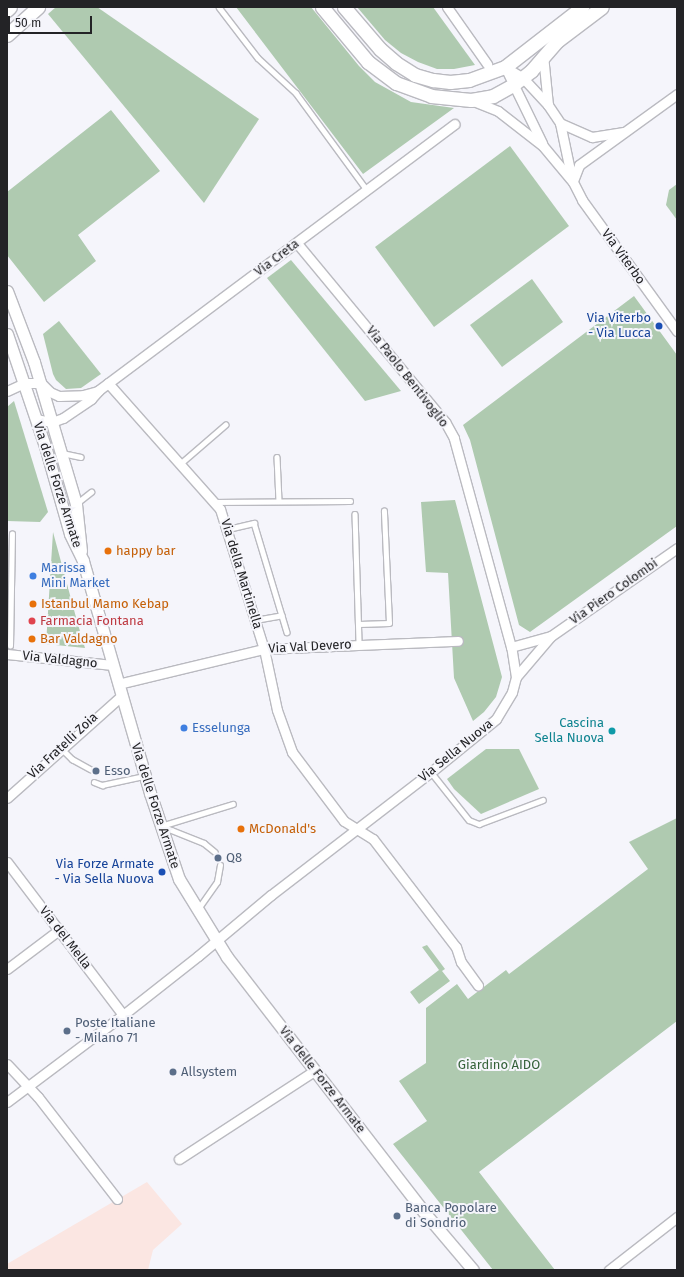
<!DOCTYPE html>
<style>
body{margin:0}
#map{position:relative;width:684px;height:1277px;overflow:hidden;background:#f5f5fb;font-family:"Fira Sans",sans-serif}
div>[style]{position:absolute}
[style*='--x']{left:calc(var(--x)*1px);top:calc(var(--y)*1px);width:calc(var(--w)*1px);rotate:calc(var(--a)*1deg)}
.industrial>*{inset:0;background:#fbe6e2}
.green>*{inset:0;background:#afcab0}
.roads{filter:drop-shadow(1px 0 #babac0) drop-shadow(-1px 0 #babac0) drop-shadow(0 1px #babac0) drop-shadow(0 -1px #babac0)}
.service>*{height:4.5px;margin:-2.25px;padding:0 2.25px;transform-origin:2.25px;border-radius:2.25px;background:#fff}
.minor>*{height:9px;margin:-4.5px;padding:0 4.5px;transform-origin:4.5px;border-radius:4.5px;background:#fff}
.tertiary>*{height:11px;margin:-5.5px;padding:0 5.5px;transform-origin:5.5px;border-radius:5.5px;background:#fff}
.secondary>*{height:13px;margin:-6.5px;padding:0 6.5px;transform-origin:6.5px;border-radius:6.5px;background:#fff}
.dots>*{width:11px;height:11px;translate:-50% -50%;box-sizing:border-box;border:2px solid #f5f5fb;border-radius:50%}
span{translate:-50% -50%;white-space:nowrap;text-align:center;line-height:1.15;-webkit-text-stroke:4px #f5f5fb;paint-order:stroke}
.street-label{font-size:13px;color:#232326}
.transit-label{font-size:13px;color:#164399}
.right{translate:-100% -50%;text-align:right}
.food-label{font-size:13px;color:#c56008}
.left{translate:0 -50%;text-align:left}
.shop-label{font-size:13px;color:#366cbe}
.health-label{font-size:13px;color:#be3a42}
.culture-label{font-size:13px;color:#0d838f}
.service-label{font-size:13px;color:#4e5e75}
.park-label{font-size:13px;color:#35623a}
.frame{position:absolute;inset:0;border:8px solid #232326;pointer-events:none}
.scale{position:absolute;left:8px;top:16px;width:84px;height:18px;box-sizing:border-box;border:2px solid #232326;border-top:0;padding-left:5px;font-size:12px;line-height:14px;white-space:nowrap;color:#232326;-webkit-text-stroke:3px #f5f5fb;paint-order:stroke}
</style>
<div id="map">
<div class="industrial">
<div style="clip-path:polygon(147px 1182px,182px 1224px,153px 1250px,148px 1270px,7px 1270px,7px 1264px)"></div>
</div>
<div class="green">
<div style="clip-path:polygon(56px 7px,97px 7px,259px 119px,204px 203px,48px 14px)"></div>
<div style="clip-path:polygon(236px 7px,311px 7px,359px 66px,375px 82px,411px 102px,454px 108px,363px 174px)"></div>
<div style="clip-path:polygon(357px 7px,433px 7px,475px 65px,454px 69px,437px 69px,418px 62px,401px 53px,385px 40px)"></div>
<div style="clip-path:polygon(111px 110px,160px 171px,78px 235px,96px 261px,44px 302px,7px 255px,7px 192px)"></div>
<div style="clip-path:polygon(510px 146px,569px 226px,434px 327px,375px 247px)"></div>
<div style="clip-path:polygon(677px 184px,677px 220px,666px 205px,669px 190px)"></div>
<div style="clip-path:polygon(291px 260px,401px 391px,365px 401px,267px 278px)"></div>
<div style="clip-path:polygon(532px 279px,563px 322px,502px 367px,470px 325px)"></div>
<div style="clip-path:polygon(634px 296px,677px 355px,677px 526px,530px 632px,519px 625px,470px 440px,463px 425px)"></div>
<div style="clip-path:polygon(59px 321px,101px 374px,81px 388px,66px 389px,56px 380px,53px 374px,43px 334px)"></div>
<div style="clip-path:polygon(14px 401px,48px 512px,40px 522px,7px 521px,7px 407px)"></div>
<div style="clip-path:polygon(455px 500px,502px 677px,496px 697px,484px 712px,473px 721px,454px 678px,448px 573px,426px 572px,421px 502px)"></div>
<div style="clip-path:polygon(53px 532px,77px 621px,85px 648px,46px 644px)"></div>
<div style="clip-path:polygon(486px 749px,519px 749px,539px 789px,481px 814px,454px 789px,447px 779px)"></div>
<div style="clip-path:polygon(677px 818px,677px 1021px,479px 1172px,555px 1270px,493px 1270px,393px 1144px,427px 1121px,399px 1081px,426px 1063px,426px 1008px,457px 984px,468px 999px,506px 970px,509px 974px,648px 869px,629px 842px)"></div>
<div style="clip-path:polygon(427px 945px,445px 969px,442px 971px,450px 981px,419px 1004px,410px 992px,439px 970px,422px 947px)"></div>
</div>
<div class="roads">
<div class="service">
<div style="--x:219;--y:7;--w:64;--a:52.6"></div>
<div style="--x:258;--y:58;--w:52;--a:42.6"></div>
<div style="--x:296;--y:93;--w:120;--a:53.8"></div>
<div style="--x:62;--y:453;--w:19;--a:12"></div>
<div style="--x:277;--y:457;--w:44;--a:87.4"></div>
<div style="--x:180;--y:464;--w:60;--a:-40.9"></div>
<div style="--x:213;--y:502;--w:137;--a:-0.4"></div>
<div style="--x:77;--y:503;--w:18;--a:-38"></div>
<div style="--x:355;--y:514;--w:130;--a:88.2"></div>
<div style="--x:228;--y:529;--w:27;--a:-13"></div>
<div style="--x:254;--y:523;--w:114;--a:73.2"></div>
<div style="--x:255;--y:620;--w:27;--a:-10"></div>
<div style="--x:359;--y:624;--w:30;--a:-2"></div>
<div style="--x:389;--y:623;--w:112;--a:-92.6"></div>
<div style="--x:10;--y:646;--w:112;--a:-89"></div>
<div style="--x:61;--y:748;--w:16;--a:45"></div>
<div style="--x:72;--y:759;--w:21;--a:29"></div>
<div style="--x:431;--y:772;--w:61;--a:51.6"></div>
<div style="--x:469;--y:820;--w:11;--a:22"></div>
<div style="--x:479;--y:824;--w:68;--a:-20.6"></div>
<div style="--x:94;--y:782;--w:9;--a:21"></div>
<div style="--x:102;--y:785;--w:43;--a:-12.1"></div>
<div style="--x:161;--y:826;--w:75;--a:-17"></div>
<div style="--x:164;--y:827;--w:43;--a:21.8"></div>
<div style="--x:204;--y:843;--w:14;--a:39"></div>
<div style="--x:198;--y:909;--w:33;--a:-55"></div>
<div style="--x:217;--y:882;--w:17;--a:-80"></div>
</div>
<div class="minor">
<div style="--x:447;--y:7;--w:70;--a:54.9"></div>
<div style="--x:543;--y:55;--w:50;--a:84.3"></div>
<div style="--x:505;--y:67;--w:21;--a:31"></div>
<div style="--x:523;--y:78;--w:37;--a:47"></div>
<div style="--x:548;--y:105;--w:22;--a:56"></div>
<div style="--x:560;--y:123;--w:58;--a:78.1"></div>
<div style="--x:505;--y:67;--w:85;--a:64"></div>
<div style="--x:471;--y:100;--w:29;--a:22"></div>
<div style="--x:498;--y:111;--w:57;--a:37.9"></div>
<div style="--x:543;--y:146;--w:47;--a:50.2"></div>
<div style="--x:573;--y:182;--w:20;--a:63"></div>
<div style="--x:582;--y:200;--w:162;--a:54.1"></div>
<div style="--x:560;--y:123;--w:35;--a:24"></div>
<div style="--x:592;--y:137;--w:32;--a:-9"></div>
<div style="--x:573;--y:181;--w:17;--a:-69"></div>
<div style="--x:579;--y:165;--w:121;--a:-35.9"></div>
<div style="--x:108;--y:383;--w:169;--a:48.4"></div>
<div style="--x:220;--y:509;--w:147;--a:72.6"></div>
<div style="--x:264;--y:649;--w:62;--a:78"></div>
<div style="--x:277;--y:710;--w:45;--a:70.3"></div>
<div style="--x:292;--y:752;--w:86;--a:53"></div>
<div style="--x:344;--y:821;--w:34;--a:32"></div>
<div style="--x:373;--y:839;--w:136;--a:52.5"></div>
<div style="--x:456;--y:947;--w:16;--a:72"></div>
<div style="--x:461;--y:962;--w:29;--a:54"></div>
<div style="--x:7;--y:391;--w:19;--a:-25"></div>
<div style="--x:24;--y:383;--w:17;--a:0"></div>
<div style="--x:41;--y:383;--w:13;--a:45"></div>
<div style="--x:50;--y:392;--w:10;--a:24"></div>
<div style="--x:59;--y:396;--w:24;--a:-2"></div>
<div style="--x:83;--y:395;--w:16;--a:-15"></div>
<div style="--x:36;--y:419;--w:16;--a:11"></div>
<div style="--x:52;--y:422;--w:12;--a:-20"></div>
<div style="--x:63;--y:418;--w:34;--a:-34"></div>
<div style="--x:91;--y:399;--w:12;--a:-48"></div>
<div style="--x:99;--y:390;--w:444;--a:-36.8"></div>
<div style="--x:511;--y:647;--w:41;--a:-15.4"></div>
<div style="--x:7;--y:654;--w:106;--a:6"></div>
<div style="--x:516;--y:677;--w:54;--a:-49.5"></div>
<div style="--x:551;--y:636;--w:154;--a:-34.9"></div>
<div style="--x:118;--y:684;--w:150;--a:-13.5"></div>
<div style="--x:264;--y:649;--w:194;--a:-2.4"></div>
<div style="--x:7;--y:798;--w:153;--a:-41.8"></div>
<div style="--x:7;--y:862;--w:192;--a:52.8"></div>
<div style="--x:7;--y:969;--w:65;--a:-36.9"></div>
<div style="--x:7;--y:1064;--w:45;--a:46.8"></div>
<div style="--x:38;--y:1097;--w:129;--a:52.2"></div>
<div style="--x:7;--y:1102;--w:145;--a:-36.9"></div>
<div style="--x:123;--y:1015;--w:95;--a:-38.2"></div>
<div style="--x:198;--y:956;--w:95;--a:-39.9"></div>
<div style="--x:271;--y:895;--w:202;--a:-37.6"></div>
<div style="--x:431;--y:772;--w:84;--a:-39.2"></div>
<div style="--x:496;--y:719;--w:31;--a:-59"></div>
<div style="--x:512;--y:692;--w:16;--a:-75"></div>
<div style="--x:516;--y:677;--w:30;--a:-99"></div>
<div style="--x:511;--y:647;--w:217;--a:-105.3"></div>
<div style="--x:454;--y:438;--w:18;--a:-119"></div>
<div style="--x:445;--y:422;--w:232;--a:-129.6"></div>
<div style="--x:179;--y:1159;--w:161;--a:-33.1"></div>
<div style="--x:609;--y:1270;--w:86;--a:-37.9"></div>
</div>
<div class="tertiary">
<div style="--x:7;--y:291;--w:76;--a:69.2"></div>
<div style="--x:34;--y:362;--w:148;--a:73.5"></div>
<div style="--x:76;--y:504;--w:47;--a:83.9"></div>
<div style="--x:7;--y:334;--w:118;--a:71.3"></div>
<div style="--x:45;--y:446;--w:91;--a:74.1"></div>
<div style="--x:70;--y:534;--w:30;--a:64"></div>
<div style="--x:83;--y:561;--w:241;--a:73.9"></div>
<div style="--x:150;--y:793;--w:91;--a:71.4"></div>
<div style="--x:179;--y:879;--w:92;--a:58.4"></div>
<div style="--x:227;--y:957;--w:321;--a:52.3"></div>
<div style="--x:423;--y:1211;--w:77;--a:49.7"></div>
</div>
<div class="secondary">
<div style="--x:322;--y:7;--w:72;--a:50.1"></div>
<div style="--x:368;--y:62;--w:35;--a:37"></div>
<div style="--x:396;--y:83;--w:37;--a:20"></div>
<div style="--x:431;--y:96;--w:40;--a:5.7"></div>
<div style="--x:471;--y:100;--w:22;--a:-10"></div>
<div style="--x:493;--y:96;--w:23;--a:-29"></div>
<div style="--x:513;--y:85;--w:23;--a:-38"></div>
<div style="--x:531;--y:71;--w:40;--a:-49"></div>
<div style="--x:557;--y:41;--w:56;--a:-37.1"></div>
<div style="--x:344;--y:7;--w:55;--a:49.4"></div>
<div style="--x:380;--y:49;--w:21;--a:41"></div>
<div style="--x:396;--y:63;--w:22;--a:32"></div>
<div style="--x:415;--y:75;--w:19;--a:16"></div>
<div style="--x:433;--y:80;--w:17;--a:7"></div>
<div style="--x:450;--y:82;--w:19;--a:-6"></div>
<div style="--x:469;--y:80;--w:38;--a:-20"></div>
<div style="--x:505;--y:67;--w:98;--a:-37.9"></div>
<div style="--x:7;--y:10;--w:4;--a:-45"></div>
<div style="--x:7;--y:35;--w:42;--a:-42.1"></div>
</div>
</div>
<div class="dots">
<div style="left:659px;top:326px;background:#1a4fb4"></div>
<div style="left:108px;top:551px;background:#e8710a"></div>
<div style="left:33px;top:576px;background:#3f7fe0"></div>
<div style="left:33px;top:604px;background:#e8710a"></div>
<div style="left:32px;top:621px;background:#e0444e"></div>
<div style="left:32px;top:639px;background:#e8710a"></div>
<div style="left:184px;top:728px;background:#3f7fe0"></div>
<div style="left:612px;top:731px;background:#0f9aa8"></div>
<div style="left:96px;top:771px;background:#5c6f8a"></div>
<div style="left:241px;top:829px;background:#e8710a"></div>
<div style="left:218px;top:858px;background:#5c6f8a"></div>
<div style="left:162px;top:872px;background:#1a4fb4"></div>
<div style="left:67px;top:1031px;background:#5c6f8a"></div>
<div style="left:173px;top:1072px;background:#5c6f8a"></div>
<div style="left:397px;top:1216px;background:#5c6f8a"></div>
</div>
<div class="street-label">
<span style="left:623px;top:257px;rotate:54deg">Via Viterbo</span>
<span style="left:277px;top:258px;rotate:-37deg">Via Creta</span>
<span style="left:407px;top:377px;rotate:52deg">Via Paolo Bentivoglio</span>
<span style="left:57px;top:485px;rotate:72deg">Via delle Forze Armate</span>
<span style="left:241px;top:574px;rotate:73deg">Via della Martinella</span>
<span style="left:614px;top:592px;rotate:-35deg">Via Piero Colombi</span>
<span style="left:310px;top:647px;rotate:-3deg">Via Val Devero</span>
<span style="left:60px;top:660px;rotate:6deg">Via Valdagno</span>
<span style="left:63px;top:746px;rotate:-43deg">Via Fratelli Zoia</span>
<span style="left:456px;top:751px;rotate:-39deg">Via Sella Nuova</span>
<span style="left:155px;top:806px;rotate:72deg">Via delle Forze Armate</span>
<span style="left:65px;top:938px;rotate:52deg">Via del Mella</span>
<span style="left:322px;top:1080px;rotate:52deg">Via delle Forze Armate</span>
</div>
<div class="transit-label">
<span class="right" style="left:651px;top:326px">Via Viterbo<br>- Via Lucca</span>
<span class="right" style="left:154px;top:872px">Via Forze Armate<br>- Via Sella Nuova</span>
</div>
<div class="food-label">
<span class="left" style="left:116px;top:551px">happy bar</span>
<span class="left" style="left:41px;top:604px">Istanbul Mamo Kebap</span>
<span class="left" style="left:40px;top:639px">Bar Valdagno</span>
<span class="left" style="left:249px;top:829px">McDonald's</span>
</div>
<div class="shop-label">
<span class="left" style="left:41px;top:576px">Marissa<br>Mini Market</span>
<span class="left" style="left:192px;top:728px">Esselunga</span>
</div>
<div class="health-label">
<span class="left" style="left:40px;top:621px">Farmacia Fontana</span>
</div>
<div class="culture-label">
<span class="right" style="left:604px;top:731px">Cascina<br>Sella Nuova</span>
</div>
<div class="service-label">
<span class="left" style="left:104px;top:771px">Esso</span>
<span class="left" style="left:226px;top:858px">Q8</span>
<span class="left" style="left:75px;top:1031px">Poste Italiane<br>- Milano 71</span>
<span class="left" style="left:181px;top:1072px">Allsystem</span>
<span class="left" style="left:405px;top:1216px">Banca Popolare<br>di Sondrio</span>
</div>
<div class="park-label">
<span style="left:499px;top:1065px">Giardino AIDO</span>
</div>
<div class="frame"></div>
<div class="scale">50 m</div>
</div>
